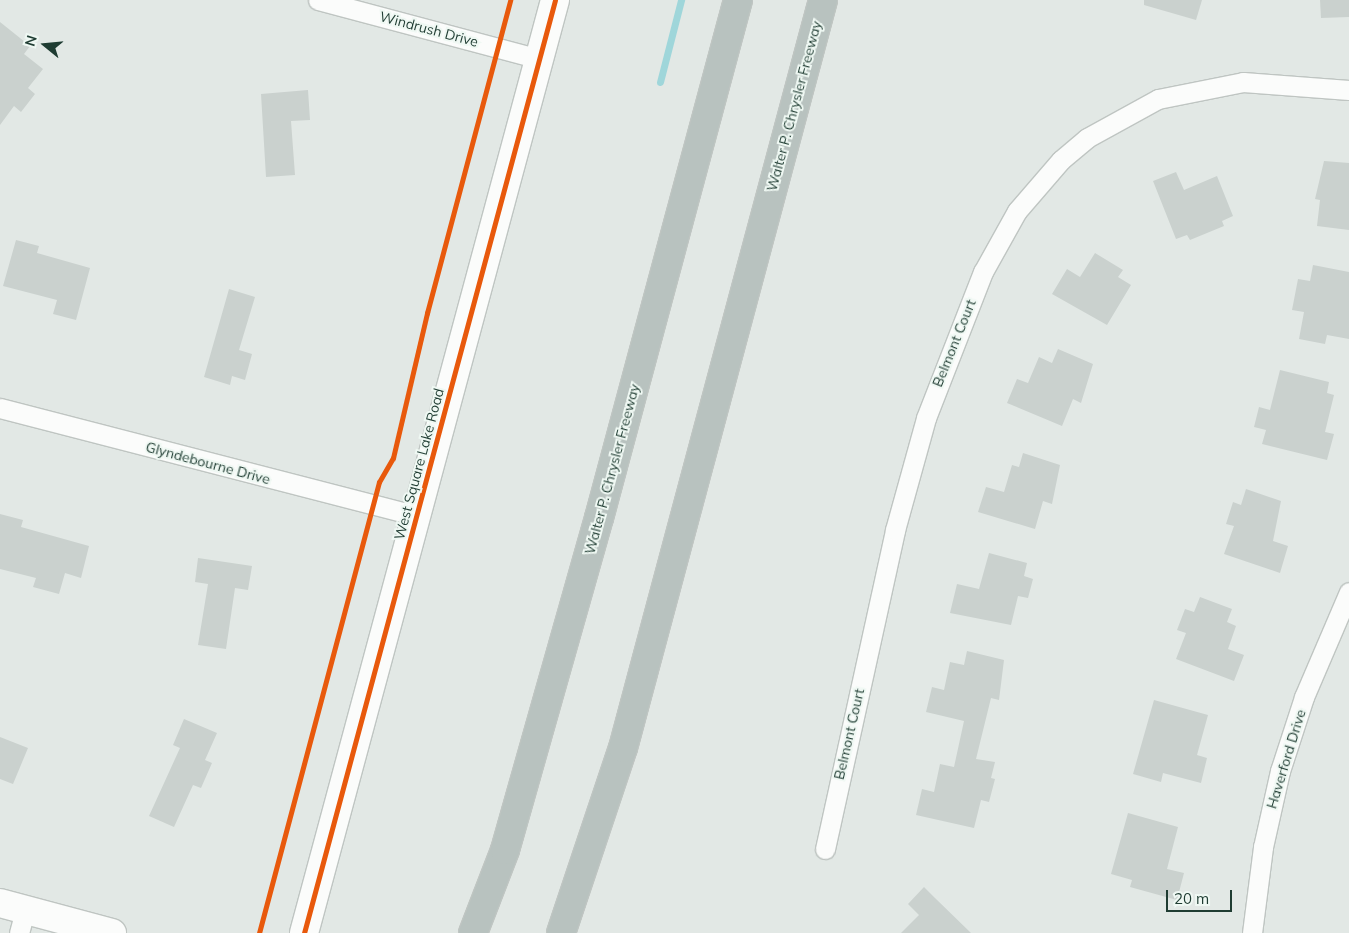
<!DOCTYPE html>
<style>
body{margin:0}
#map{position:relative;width:1349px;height:933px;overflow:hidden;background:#e2e8e5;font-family:Mulish,sans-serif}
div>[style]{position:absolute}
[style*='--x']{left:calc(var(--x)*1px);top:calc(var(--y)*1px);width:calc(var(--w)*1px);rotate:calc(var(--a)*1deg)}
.stream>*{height:7px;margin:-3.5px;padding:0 3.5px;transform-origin:3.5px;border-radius:3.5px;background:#9fd6da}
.building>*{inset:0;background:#cad1ce}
.roads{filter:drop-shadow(1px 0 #bfc5c2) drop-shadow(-1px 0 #bfc5c2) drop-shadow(0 1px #bfc5c2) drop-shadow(0 -1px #bfc5c2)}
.street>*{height:19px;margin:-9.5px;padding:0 9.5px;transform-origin:9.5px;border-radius:9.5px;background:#fbfcfb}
.secondary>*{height:28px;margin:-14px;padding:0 14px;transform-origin:14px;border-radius:14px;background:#fbfcfb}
.highway>*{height:28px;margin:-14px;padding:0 14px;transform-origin:14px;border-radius:14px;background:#b8c2bf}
.cycleway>*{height:5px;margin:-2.5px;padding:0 2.5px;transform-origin:2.5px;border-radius:2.5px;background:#e8590c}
span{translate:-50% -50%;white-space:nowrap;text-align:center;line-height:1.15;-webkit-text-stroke:4px #eff8f3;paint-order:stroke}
.street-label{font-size:14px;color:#1f3c32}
.north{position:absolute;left:20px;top:20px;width:50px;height:50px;-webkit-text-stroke:4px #eff8f3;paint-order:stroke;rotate:287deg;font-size:14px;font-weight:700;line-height:20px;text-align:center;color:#1f3c32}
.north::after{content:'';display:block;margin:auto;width:18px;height:22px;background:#1f3c32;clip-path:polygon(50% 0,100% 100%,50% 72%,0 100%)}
.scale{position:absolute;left:1166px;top:890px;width:66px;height:22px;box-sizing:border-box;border:2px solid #1f3c32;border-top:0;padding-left:6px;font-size:15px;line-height:18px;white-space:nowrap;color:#1f3c32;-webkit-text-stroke:4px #eff8f3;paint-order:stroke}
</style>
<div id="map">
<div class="stream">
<div style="--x:660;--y:82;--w:85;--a:-75.6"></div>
</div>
<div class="building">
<div style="clip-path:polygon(1144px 0,1202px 0,1196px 20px,1144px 5px)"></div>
<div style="clip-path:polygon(1320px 0,1349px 0,1349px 17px,1321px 18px)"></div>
<div style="clip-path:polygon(0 22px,30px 46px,24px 54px,43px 69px,28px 88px,35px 94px,21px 112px,14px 106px,0 125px)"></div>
<div style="clip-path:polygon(308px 90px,310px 120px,291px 121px,295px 175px,266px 177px,261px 94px)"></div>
<div style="clip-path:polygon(1324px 161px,1349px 163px,1349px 230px,1317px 226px,1320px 200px,1315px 199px)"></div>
<div style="clip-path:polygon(1176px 172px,1184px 190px,1217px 176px,1233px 216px,1222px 221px,1224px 226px,1190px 240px,1187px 235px,1176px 239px,1153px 181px)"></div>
<div style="clip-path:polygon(16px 240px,39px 246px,37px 253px,90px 268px,76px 320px,53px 314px,57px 300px,3px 286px)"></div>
<div style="clip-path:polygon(1095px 253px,1123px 270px,1118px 277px,1131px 285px,1107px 325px,1052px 294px,1067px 269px,1080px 277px)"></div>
<div style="clip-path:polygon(1313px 265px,1349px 272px,1349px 339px,1327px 335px,1325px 344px,1299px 339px,1304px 312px,1292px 310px,1298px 279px,1310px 281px)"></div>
<div style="clip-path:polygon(229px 289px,255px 297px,239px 350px,252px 354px,245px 380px,232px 376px,230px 385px,204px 377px)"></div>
<div style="clip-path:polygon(1058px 349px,1093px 364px,1081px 403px,1073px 399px,1062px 426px,1007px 403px,1017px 379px,1028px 383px,1039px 357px,1052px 363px)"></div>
<div style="clip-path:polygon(1280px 370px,1329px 382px,1327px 393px,1334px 395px,1325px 432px,1334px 434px,1327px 460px,1262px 444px,1266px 430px,1254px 427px,1259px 407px,1270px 410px)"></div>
<div style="clip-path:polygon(1023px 453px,1060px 465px,1052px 504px,1043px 501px,1035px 529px,978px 512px,986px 487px,1004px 492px,1012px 465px,1019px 467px)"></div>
<div style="clip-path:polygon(1246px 489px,1281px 501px,1273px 541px,1288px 546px,1280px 573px,1224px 554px,1234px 526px,1226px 524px,1233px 502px,1241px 505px)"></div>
<div style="clip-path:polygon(0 514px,23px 520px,21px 527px,89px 546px,81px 578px,65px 573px,59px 594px,33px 587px,36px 578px,0 569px)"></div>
<div style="clip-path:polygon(989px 553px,1027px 563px,1024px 576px,1033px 579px,1028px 598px,1018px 596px,1011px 625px,950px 613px,957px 584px,979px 589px)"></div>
<div style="clip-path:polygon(198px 558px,252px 566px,248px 590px,235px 588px,226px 649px,198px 645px,208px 584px,195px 582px)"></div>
<div style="clip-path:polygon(1200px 597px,1232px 609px,1227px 622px,1236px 626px,1228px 649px,1244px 655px,1234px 681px,1176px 659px,1186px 633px,1177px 630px,1185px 609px,1194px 612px)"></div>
<div style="clip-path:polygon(967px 651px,1004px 660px,999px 700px,991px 698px,976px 759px,995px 762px,991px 778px,995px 779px,989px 802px,981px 800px,974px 828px,916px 815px,922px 789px,934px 792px,940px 764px,954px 767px,964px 721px,926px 712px,932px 687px,944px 690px,950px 662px,964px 665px)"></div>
<div style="clip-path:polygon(1154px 700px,1208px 715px,1197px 755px,1207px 758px,1201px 783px,1163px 773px,1161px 782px,1133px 774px)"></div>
<div style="clip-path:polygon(184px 719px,217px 733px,205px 760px,212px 763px,201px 788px,193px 785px,174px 827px,149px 816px,180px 748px,173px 745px)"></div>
<div style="clip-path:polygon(0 737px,28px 748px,13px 784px,0 779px)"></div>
<div style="clip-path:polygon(1128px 813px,1178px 827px,1167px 869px,1184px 873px,1177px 900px,1130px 887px,1132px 880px,1111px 874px)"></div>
<div style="clip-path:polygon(924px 887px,935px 898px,971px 933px,901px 933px,919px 915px,908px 904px)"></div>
</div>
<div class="roads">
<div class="street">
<div style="--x:318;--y:0;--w:229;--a:14.9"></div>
<div style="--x:0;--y:408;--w:431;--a:14.5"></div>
<div style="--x:825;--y:849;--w:327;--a:-77.6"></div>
<div style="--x:895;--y:530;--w:116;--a:-74.5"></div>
<div style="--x:926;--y:418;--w:157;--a:-68.7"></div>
<div style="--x:983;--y:272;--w:70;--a:-60.9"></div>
<div style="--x:1017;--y:211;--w:67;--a:-49.2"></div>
<div style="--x:1061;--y:160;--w:34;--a:-40"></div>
<div style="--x:1087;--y:138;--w:81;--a:-28.8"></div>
<div style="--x:1158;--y:99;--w:87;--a:-11.3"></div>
<div style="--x:1243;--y:82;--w:106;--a:4.3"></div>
<div style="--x:19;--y:933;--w:24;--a:-75"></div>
<div style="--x:1252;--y:933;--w:87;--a:-82.7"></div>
<div style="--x:1263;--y:847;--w:78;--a:-77.4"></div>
<div style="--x:1280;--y:771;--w:78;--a:-72"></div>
<div style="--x:1304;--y:697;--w:114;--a:-66.8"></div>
</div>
<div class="secondary">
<div style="--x:0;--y:903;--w:116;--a:15"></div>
<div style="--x:304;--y:933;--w:966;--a:-74.94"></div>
</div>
<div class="highway">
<div style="--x:473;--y:933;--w:89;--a:-68.9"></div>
<div style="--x:505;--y:850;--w:345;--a:-74.2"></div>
<div style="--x:599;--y:518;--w:536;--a:-74.98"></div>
<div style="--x:561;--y:933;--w:195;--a:-71.5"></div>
<div style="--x:623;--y:748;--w:774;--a:-75.03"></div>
</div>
</div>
<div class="cycleway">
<div style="--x:259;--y:933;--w:467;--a:-75.1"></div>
<div style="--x:379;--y:482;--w:28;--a:-60"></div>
<div style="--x:393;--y:458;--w:149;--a:-76.8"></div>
<div style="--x:427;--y:313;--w:324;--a:-75.1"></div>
<div style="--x:304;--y:933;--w:966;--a:-74.94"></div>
</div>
<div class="street-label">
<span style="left:429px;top:29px;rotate:15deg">Windrush Drive</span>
<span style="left:794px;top:106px;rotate:-75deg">Walter P. Chrysler Freeway</span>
<span style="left:954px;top:343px;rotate:-68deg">Belmont Court</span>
<span style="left:208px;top:463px;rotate:15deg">Glyndebourne Drive</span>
<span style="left:419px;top:464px;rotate:-75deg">West Square Lake Road</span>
<span style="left:612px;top:469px;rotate:-75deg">Walter P. Chrysler Freeway</span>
<span style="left:849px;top:734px;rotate:-77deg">Belmont Court</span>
<span style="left:1286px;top:759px;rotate:-73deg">Haverford Drive</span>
</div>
<div class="north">N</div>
<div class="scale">20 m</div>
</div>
